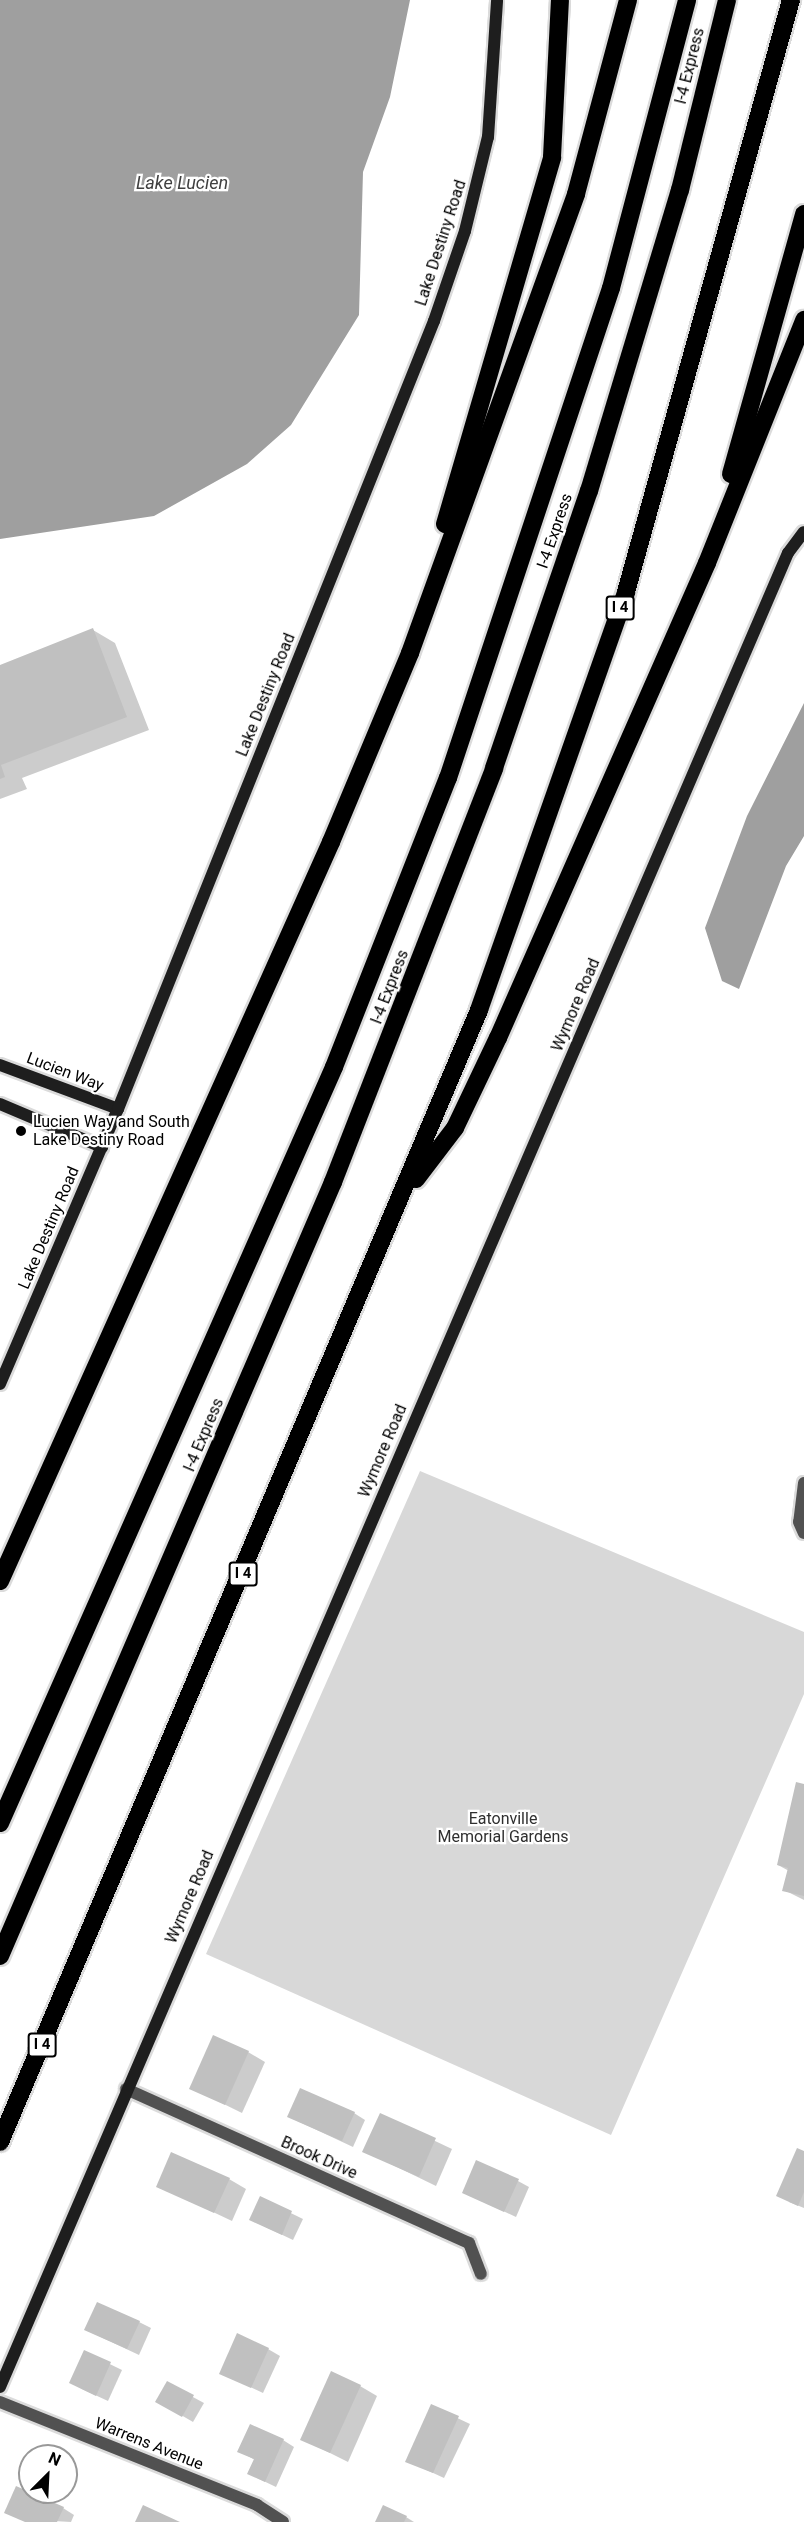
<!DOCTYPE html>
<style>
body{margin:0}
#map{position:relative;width:804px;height:2522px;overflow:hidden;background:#fff;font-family:Roboto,sans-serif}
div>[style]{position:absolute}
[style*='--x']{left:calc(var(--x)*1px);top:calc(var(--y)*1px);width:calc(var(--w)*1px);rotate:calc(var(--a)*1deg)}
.green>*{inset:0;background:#d8d8d8}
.water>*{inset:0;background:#9f9f9f}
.shadow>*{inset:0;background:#0003}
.building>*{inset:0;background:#c0c0c0}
.roads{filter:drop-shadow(2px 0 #dbdbdb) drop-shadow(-2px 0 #dbdbdb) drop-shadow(0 2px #dbdbdb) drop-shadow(0 -2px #dbdbdb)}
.street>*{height:12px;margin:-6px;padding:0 6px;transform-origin:6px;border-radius:6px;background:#515151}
.secondary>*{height:12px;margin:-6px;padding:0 6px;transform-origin:6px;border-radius:6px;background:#1e1e1e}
.highway>*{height:18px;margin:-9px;padding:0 9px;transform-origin:9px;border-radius:9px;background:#000}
.dots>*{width:16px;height:16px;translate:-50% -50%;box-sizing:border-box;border:3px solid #fff;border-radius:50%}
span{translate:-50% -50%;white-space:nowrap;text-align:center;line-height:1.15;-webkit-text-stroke:4.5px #fff;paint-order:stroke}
.shield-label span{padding:2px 4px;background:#fff;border:2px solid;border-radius:4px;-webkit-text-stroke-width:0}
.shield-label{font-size:15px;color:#000;font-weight:700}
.street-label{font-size:16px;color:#000}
.poi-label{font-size:16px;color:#000}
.left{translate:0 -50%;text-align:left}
.park-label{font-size:16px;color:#2f2f2f}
.water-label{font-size:18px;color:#404040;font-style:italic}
.north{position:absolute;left:18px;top:2444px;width:60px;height:60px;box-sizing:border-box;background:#fff;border:2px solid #999;border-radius:50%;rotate:24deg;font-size:16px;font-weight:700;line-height:24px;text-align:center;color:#000}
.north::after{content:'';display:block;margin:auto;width:21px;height:27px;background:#000;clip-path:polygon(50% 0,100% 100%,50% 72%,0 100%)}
</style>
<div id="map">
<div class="green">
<div style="clip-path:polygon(420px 1471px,804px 1632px,804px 1694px,611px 2135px,206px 1954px)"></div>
</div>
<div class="water">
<div style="clip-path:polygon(0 0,410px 0,390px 97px,363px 172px,359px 315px,291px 425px,247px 464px,154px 516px,0 539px)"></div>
<div style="clip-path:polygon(804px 703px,804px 836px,786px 866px,739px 989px,722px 981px,705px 928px,747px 816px)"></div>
</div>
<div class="shadow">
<div style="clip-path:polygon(93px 630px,115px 643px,149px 730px,22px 778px,27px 789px,0 799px,0 667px)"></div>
<div style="clip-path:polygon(804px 1786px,804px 1900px,784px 1890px,789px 1871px,778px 1865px)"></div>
<div style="clip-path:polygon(248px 2052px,265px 2062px,242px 2113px,191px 2088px)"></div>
<div style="clip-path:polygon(354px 2113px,365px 2120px,353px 2147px,289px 2117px)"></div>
<div style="clip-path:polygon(380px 2115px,452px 2149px,436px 2186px,364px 2151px)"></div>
<div style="clip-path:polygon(804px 2153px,804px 2208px,789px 2202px)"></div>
<div style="clip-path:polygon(229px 2179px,246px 2189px,232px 2221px,158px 2186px)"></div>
<div style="clip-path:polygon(518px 2181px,529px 2187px,516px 2217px,464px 2193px)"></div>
<div style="clip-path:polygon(260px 2198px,303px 2219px,293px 2240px,251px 2220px)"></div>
<div style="clip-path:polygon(139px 2322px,151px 2328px,139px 2355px,86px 2330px)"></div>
<div style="clip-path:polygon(268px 2349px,280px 2356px,263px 2393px,221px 2373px)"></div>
<div style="clip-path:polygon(85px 2352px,122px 2370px,108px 2401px,82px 2389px)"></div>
<div style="clip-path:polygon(167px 2383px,204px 2403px,193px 2422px,157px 2401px)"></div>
<div style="clip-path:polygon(360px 2386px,377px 2396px,348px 2462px,302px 2439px)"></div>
<div style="clip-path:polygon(432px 2406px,470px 2424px,444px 2478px,407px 2461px)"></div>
<div style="clip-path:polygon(283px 2440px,294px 2447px,276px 2487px,249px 2474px,255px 2460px,239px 2451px)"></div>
<div style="clip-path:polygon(63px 2508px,74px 2515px,71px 2522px,17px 2519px)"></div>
<div style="clip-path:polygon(406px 2517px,414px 2522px,376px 2522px)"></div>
</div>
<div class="building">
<div style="clip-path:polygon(93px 628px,127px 717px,1px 765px,5px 777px,0 779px,0 665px)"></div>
<div style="clip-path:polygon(796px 1782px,804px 1784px,804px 1896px,782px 1891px,788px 1868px,777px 1865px)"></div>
<div style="clip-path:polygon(213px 2035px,249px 2051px,225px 2105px,189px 2089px)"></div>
<div style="clip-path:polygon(300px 2088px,355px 2112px,342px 2141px,287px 2117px)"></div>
<div style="clip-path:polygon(380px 2113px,436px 2138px,419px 2177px,362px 2152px)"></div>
<div style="clip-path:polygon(797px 2148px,804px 2151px,804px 2192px,798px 2206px,776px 2196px)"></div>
<div style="clip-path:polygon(171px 2152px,230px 2178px,214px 2213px,156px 2187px)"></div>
<div style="clip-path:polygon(476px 2160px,519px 2179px,504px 2212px,462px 2193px)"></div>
<div style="clip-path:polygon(260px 2196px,292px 2211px,282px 2235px,249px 2220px)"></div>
<div style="clip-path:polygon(97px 2302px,140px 2321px,127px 2349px,84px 2330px)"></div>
<div style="clip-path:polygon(237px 2333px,269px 2348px,251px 2388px,219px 2374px)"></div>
<div style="clip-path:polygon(84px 2350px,111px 2362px,96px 2396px,69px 2383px)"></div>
<div style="clip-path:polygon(331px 2371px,361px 2385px,330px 2453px,300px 2440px)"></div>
<div style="clip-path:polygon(167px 2381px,194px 2395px,182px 2417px,155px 2402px)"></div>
<div style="clip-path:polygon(431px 2404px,459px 2416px,433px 2473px,405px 2462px)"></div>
<div style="clip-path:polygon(250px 2424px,284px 2439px,265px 2482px,247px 2474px,254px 2459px,237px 2452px)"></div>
<div style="clip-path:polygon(16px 2486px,64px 2507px,57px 2522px,25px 2522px,4px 2513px)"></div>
<div style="clip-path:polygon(143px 2505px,180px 2522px,135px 2522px)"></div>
<div style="clip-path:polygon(383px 2505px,407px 2516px,404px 2522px,375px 2522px)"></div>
</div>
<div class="roads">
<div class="street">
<div style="--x:804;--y:1483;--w:39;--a:97"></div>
<div style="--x:799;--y:1522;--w:12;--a:66"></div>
<div style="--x:126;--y:2089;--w:376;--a:24.2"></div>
<div style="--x:469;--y:2243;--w:33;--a:69"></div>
<div style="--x:0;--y:2402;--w:277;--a:21.8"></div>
<div style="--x:257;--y:2505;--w:31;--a:33"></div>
</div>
<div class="secondary">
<div style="--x:0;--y:1065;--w:126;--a:20.4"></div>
<div style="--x:0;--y:1104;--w:111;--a:22.9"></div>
<div style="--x:0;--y:1384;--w:299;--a:-66.8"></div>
<div style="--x:118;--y:1109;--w:849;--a:-68.15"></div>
<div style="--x:434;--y:321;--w:95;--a:-71"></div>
<div style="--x:465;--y:231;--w:97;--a:-76.3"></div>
<div style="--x:488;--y:137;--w:137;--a:-86.2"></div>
<div style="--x:0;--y:2387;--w:1996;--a:-66.75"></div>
<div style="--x:788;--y:553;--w:26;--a:-53"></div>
</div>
<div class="highway">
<div style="--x:731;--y:474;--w:270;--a:-74.3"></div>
<div style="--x:445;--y:524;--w:382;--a:-73.7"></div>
<div style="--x:552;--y:157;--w:157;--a:-87.1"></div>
<div style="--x:416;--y:1179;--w:64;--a:-52.6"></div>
<div style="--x:455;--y:1128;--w:100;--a:-64.5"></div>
<div style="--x:498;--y:1038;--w:519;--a:-66.25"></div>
<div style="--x:707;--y:563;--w:262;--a:-68.2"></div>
<div style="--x:0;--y:1581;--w:810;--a:-65.87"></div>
<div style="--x:331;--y:842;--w:205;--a:-67.3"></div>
<div style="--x:410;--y:653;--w:488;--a:-70.1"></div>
<div style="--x:576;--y:194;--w:201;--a:-75"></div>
<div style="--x:0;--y:1823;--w:826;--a:-66.16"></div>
<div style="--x:334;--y:1067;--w:311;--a:-68.5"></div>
<div style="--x:448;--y:778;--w:516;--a:-71.6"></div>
<div style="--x:611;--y:288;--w:298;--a:-75.2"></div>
<div style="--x:0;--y:1956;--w:843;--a:-66.72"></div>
<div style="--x:333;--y:1182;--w:444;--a:-68.7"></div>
<div style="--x:494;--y:768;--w:293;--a:-71.1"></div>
<div style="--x:589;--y:491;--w:314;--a:-73.2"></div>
<div style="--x:680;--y:190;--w:196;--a:-76.1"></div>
<div style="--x:0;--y:2142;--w:1229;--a:-67.06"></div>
<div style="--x:479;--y:1010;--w:443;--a:-70.6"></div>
<div style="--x:626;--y:592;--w:615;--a:-74.43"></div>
</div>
</div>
<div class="dots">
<div style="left:21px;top:1131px;background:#000"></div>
</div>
<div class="shield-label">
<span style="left:620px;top:608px">I 4</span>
<span style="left:243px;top:1574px">I 4</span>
<span style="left:42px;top:2045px">I 4</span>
</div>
<div class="street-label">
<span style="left:690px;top:66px;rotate:-76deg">I-4 Express</span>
<span style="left:441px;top:243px;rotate:-72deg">Lake Destiny Road</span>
<span style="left:555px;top:531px;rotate:-71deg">I-4 Express</span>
<span style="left:266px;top:695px;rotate:-68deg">Lake Destiny Road</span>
<span style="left:390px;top:987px;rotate:-69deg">I-4 Express</span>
<span style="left:576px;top:1005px;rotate:-67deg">Wymore Road</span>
<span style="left:65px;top:1072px;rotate:21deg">Lucien Way</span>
<span style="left:49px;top:1228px;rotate:-67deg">Lake Destiny Road</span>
<span style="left:204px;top:1435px;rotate:-67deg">I-4 Express</span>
<span style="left:383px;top:1451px;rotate:-67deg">Wymore Road</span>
<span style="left:190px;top:1897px;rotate:-67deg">Wymore Road</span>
<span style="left:319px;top:2158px;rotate:24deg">Brook Drive</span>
<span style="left:149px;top:2444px;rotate:22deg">Warrens Avenue</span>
</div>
<div class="poi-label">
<span class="left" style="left:33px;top:1131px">Lucien Way and South<br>Lake Destiny Road</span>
</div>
<div class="park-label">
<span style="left:503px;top:1828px">Eatonville<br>Memorial Gardens</span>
</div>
<div class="water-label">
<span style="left:182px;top:183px">Lake Lucien</span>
</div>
<div class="north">N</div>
</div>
